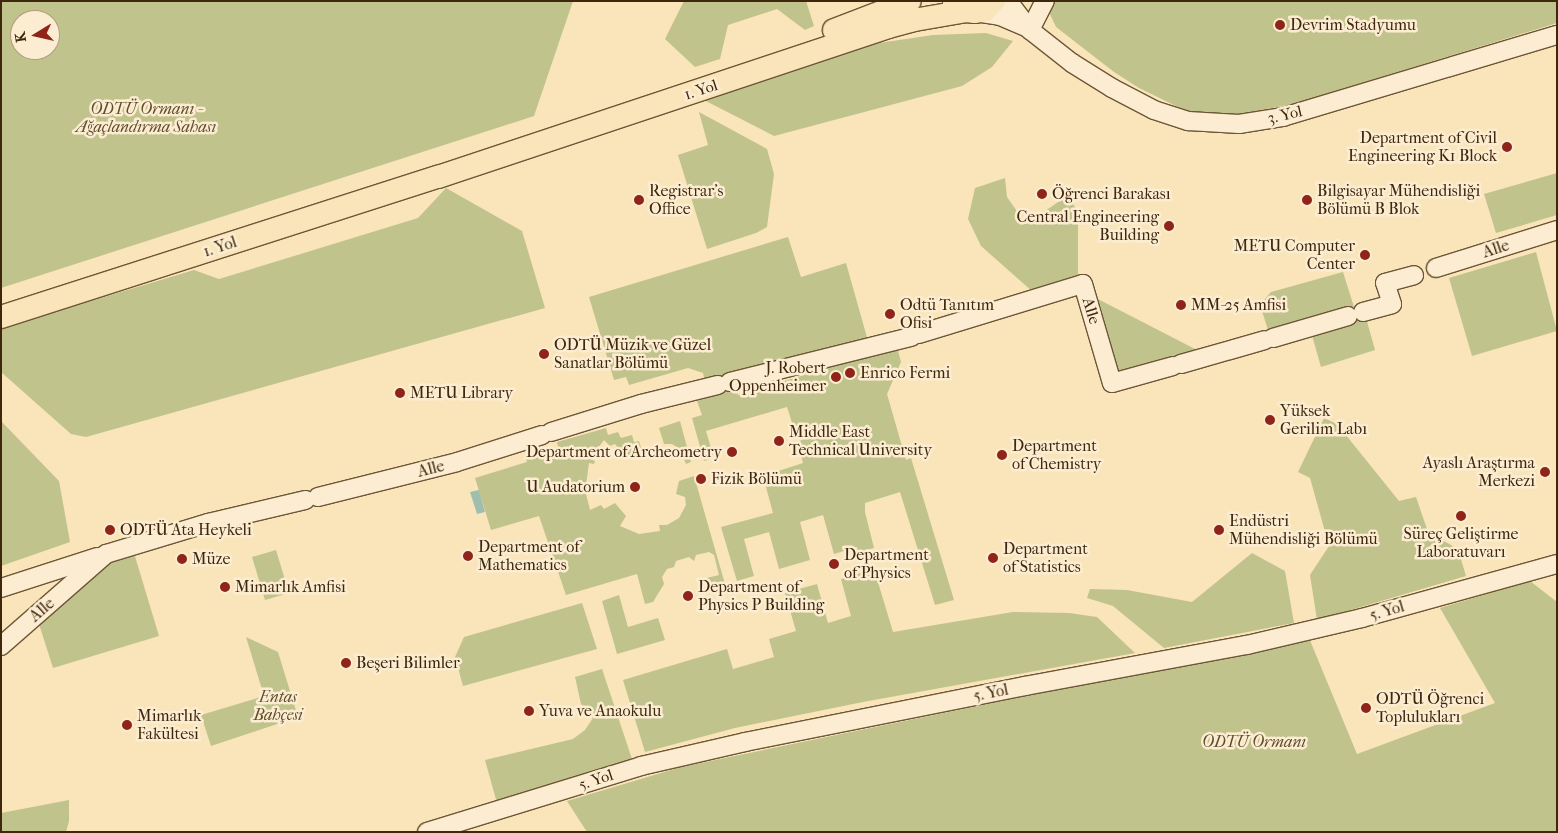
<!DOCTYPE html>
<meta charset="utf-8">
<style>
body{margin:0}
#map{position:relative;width:1558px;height:833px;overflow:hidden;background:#fae4b9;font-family:"IM FELL French Canon",serif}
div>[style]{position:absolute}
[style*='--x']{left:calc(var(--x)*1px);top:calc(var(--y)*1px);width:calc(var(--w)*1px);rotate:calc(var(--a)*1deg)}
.green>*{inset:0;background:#c1c38d}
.water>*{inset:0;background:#9ebfae}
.roads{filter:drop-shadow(1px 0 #6d5637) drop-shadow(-1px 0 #6d5637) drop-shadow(0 1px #6d5637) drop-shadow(0 -1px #6d5637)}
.minor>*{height:18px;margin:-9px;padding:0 9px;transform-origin:9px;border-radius:9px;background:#fcedd2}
.major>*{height:22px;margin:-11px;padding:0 11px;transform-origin:11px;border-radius:11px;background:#fae4b9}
.dots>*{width:14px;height:14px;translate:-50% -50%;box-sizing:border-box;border:2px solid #fcedd2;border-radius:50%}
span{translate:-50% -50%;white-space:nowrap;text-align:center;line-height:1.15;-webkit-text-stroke:5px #fcedd2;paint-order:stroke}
.poi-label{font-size:16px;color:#3e270c}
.left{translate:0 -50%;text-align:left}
.right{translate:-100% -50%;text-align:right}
.street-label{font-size:16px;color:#3e270c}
.park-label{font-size:16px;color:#5f4e2c;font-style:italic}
.frame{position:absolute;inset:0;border:2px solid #3e270c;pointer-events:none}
.north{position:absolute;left:10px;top:10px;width:50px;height:50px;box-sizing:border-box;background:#fcedd2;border:1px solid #b09e83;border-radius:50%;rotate:261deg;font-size:14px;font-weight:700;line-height:20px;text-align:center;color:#3e270c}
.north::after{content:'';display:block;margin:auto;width:18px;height:22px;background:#8f2418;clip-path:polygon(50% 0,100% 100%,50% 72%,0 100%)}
</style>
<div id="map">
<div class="green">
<div style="clip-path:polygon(evenodd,1px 1px,573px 1px,534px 116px,1px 288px,1px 1px,20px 20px,50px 20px,50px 50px,20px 50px,20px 20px)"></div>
<div style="clip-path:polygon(684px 1px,806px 1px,814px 26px,805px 30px,777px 9px,728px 25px,720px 59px,695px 67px,665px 39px)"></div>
<div style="clip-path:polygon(1051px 1px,1557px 1px,1557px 23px,1297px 103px,1237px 115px,1200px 114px,1180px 108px,1139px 88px,1114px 72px,1056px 27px,1049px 12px)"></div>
<div style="clip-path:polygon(986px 33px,1013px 41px,992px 67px,962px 86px,774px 136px,700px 98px,872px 44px,933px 35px)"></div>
<div style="clip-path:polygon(699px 112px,767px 149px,774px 174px,767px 227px,756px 233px,707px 249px,678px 155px,708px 145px)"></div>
<div style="clip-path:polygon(1557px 173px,1557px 215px,1496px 233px,1484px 194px)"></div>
<div style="clip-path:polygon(1005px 178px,1007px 197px,1026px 224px,1067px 196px,1078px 211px,1078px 277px,1033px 292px,981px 246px,968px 219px,975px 188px)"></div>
<div style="clip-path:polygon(446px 188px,522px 231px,545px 308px,86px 437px,71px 434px,1px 372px,1px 328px,194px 270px,219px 279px,418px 218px)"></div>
<div style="clip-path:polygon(788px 237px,801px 277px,846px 263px,868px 341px,705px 383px,703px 373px,688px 368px,629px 385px,626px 377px,614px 380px,589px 297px)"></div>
<div style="clip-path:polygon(1536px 252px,1557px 331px,1472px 356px,1449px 278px)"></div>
<div style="clip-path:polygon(1343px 272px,1354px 307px,1269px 333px,1260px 305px,1271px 292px)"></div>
<div style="clip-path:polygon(1092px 296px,1197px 350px,1117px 374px)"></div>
<div style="clip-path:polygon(1366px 318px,1375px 350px,1321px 367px,1311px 332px)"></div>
<div style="clip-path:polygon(897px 347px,901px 362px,887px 394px,906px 460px,911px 458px,954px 600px,935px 605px,900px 492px,865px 503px,865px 512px,874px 548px,858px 552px,857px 547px,834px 554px,823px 515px,800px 522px,810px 560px,779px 569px,769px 532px,744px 539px,754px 576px,737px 581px,721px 527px,773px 513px,763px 476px,803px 463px,797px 442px,802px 440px,798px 428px,794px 429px,787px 407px,706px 431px,714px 458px,704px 461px,692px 418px,702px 415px,697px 401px,736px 389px,738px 395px)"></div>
<div style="clip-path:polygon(1324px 418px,1337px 424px,1399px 501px,1416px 497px,1428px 532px,1458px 549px,1466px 576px,1317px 620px,1310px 575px,1329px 546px,1310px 478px,1298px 472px)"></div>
<div style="clip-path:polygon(1px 421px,59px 481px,70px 542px,1px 566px)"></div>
<div style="clip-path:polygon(680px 421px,691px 462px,686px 464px,680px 449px,672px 444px,664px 444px,659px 428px)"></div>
<div style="clip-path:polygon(606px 428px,608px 435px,618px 432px,621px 438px,632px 435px,634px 442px,639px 441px,642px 451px,625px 456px,615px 444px,610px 446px,604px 440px,590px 459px,595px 461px,594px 464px,589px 463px,586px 485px,592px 485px,592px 489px,585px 490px,590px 510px,601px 505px,604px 509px,615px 503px,626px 516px,620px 526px,639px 534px,660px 531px,659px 525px,667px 525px,679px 518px,686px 505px,685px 497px,676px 494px,679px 481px,694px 476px,725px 584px,717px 586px,714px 583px,709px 585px,707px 578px,719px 575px,714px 555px,709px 552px,696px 555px,694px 561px,689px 557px,676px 561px,674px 567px,667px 569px,662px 577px,664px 584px,653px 602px,645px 604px,637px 574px,566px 595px,539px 516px,491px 530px,475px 478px,527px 462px,525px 456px,558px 447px,557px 442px)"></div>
<div style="clip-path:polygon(276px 550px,289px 593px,265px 600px,252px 557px)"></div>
<div style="clip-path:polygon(134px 553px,159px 636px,53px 668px,39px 624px,108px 562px)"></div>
<div style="clip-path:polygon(1252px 553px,1285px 571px,1294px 623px,1164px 648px,1113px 606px,1087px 598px,1090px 589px,1127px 590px,1192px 602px)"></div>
<div style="clip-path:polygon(866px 568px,870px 572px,874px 569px,893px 632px,1013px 612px,1069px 613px,1097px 617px,1135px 653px,863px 702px,735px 728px,645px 752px,623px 680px,727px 649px,733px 669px,774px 657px,769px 639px,796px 631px,785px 593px,817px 584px,828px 623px,851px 616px,841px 579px,864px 572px,863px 569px)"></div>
<div style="clip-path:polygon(1530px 581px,1557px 602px,1557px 832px,587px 832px,567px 801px,681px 767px,1309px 638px,1357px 754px,1495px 703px,1440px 608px)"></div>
<div style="clip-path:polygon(619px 595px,628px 627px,658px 618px,665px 640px,617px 654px,602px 601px)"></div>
<div style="clip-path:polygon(582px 603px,597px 649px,463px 686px,455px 657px,464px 637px)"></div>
<div style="clip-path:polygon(246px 637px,278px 652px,298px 717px,211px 746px,201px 715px,264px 696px)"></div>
<div style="clip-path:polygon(602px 669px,632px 759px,497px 803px,485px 760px,573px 739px,585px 730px,593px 718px,581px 704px,575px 677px)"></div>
<div style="clip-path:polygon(69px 800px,69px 821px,66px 832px,1px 832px,1px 813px)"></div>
</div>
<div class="water">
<div style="clip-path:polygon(479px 490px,485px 512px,477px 514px,470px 492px)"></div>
</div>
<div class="roads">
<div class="minor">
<div style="--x:1008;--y:1;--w:36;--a:53"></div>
<div style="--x:1030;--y:30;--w:53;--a:38.2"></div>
<div style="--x:1072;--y:63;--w:47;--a:32"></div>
<div style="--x:1112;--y:88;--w:47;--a:27.6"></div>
<div style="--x:1154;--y:110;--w:36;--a:18"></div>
<div style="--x:1188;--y:121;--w:51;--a:3.4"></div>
<div style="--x:1239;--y:124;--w:45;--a:-9"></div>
<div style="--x:1283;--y:117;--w:286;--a:-16.7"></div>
<div style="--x:975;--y:12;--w:25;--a:9"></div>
<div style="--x:1000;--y:16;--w:28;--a:23"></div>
<div style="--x:1030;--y:30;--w:33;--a:-63"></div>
<div style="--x:1436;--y:268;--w:127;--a:-17.4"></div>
<div style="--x:1363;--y:312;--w:30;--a:-15"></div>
<div style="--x:1392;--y:304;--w:22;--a:-108"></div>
<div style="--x:1385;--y:283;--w:30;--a:-15"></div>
<div style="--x:919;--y:334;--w:171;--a:-17"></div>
<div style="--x:1083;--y:284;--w:103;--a:73.7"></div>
<div style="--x:1112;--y:383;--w:63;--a:-15.6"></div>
<div style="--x:1273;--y:338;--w:78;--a:-16.3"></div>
<div style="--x:1181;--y:364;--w:87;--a:-15.9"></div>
<div style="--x:730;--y:382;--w:187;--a:-14"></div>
<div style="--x:551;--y:432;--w:94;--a:-17.3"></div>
<div style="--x:641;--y:404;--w:79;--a:-13.9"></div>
<div style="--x:318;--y:497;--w:143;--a:-14.1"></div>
<div style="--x:457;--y:462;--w:89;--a:-17.6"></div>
<div style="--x:1;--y:588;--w:101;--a:-17.9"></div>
<div style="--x:1;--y:646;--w:140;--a:-41.2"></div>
<div style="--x:106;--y:554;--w:107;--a:-16.9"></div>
<div style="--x:208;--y:523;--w:100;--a:-13.3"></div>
<div style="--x:427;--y:832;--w:224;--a:-17.1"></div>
<div style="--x:641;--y:766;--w:107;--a:-13"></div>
<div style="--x:745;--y:742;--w:286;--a:-11.3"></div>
<div style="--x:1025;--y:686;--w:226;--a:-10.5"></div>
<div style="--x:1247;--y:645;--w:118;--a:-13.2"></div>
<div style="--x:1362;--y:618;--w:202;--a:-15.5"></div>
</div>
<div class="major">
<div style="--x:954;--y:4;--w:14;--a:30"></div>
<div style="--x:966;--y:11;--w:9;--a:6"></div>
<div style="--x:975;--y:12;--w:10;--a:-11"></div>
<div style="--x:985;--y:10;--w:13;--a:-45"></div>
<div style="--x:834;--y:30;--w:81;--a:-20.9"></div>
<div style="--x:1;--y:317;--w:459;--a:-17.8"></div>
<div style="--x:438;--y:177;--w:474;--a:-18.4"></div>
<div style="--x:888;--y:27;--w:27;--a:-15"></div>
<div style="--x:914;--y:20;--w:53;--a:-9.8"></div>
</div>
</div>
<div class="dots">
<div style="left:1280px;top:25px;background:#8f2418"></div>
<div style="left:1507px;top:147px;background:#8f2418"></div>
<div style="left:1042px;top:194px;background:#8f2418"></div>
<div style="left:639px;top:200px;background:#8f2418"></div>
<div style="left:1307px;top:200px;background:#8f2418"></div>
<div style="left:1169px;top:226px;background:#8f2418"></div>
<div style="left:1365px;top:255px;background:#8f2418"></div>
<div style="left:1181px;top:305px;background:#8f2418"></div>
<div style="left:890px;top:314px;background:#8f2418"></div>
<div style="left:544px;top:354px;background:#8f2418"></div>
<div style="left:850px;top:373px;background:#8f2418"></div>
<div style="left:836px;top:377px;background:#8f2418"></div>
<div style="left:400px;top:393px;background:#8f2418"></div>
<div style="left:1270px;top:420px;background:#8f2418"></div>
<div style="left:779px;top:441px;background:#8f2418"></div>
<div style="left:732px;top:452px;background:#8f2418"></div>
<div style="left:1002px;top:455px;background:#8f2418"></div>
<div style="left:1545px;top:472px;background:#8f2418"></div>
<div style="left:701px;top:479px;background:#8f2418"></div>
<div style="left:635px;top:487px;background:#8f2418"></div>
<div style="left:1461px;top:516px;background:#8f2418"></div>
<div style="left:110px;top:530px;background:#8f2418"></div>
<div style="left:1219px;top:530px;background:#8f2418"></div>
<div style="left:468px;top:556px;background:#8f2418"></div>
<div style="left:993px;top:558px;background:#8f2418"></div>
<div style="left:182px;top:559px;background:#8f2418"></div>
<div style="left:834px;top:564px;background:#8f2418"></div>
<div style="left:225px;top:587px;background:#8f2418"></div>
<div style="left:688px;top:596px;background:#8f2418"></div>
<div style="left:346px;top:663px;background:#8f2418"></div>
<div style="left:1366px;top:708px;background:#8f2418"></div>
<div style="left:529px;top:711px;background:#8f2418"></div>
<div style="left:127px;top:725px;background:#8f2418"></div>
</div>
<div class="poi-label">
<span class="left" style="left:1290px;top:25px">Devrim Stadyumu</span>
<span class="right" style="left:1497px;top:147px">Department of Civil<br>Engineering K1 Block</span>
<span class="left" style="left:649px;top:200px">Registrar's<br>Office</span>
<span class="left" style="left:1317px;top:200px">Bilgisayar Mühendisliği<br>Bölümü B Blok</span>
<span class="left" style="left:1052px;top:194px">Öğrenci Barakası</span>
<span class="right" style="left:1159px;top:226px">Central Engineering<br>Building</span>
<span class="right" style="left:1355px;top:255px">METU Computer<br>Center</span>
<span class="left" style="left:900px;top:314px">Odtü Tanıtım<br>Ofisi</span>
<span class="left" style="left:1191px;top:305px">MM-25 Amfisi</span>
<span class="left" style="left:554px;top:354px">ODTÜ Müzik ve Güzel<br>Sanatlar Bölümü</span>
<span class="right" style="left:826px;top:377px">J. Robert<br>Oppenheimer</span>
<span class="left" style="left:860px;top:373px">Enrico Fermi</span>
<span class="left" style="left:410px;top:393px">METU Library</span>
<span class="left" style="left:1280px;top:420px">Yüksek<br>Gerilim Labı</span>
<span class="left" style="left:789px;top:441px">Middle East<br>Technical University</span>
<span class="left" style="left:1012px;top:455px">Department<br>of Chemistry</span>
<span class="right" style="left:722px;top:452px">Department of Archeometry</span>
<span class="right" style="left:1535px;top:472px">Ayaslı Araştırma<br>Merkezi</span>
<span class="left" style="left:711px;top:479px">Fizik Bölümü</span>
<span class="right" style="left:625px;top:487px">U Audatorium</span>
<span class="left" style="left:1229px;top:530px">Endüstri<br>Mühendisliği Bölümü</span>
<span class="left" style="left:120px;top:530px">ODTÜ Ata Heykeli</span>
<span style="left:1461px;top:543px">Süreç Geliştirme<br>Laboratuvarı</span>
<span class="left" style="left:478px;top:556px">Department of<br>Mathematics</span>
<span class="left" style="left:1003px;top:558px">Department<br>of Statistics</span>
<span class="left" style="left:844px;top:564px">Department<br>of Physics</span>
<span class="left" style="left:192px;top:559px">Müze</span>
<span class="left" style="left:235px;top:587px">Mimarlık Amfisi</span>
<span class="left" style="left:698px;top:596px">Department of<br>Physics P Building</span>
<span class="left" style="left:356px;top:663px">Beşeri Bilimler</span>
<span class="left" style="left:1376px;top:708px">ODTÜ Öğrenci<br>Toplulukları</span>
<span class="left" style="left:539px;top:711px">Yuva ve Anaokulu</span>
<span class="left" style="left:137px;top:725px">Mimarlık<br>Fakültesi</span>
</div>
<div class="street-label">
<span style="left:701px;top:90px;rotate:-18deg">1. Yol</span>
<span style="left:1285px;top:115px;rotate:-13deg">3. Yol</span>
<span style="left:220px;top:247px;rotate:-18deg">1. Yol</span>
<span style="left:1496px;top:249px;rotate:-18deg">Alle</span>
<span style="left:1091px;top:311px;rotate:73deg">Alle</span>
<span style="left:431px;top:469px;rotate:-14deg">Alle</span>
<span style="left:42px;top:610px;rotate:-41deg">Alle</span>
<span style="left:1387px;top:611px;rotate:-16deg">5. Yol</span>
<span style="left:991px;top:693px;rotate:-11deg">5. Yol</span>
<span style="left:596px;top:780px;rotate:-18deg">5. Yol</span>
</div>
<div class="park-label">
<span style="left:146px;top:118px">ODTÜ Ormanı -<br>Ağaçlandırma Sahası</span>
<span style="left:278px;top:706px">Entas<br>Bahçesi</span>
<span style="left:1254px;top:742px">ODTÜ Ormanı</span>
</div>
<div class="frame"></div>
<div class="north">K</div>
</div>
